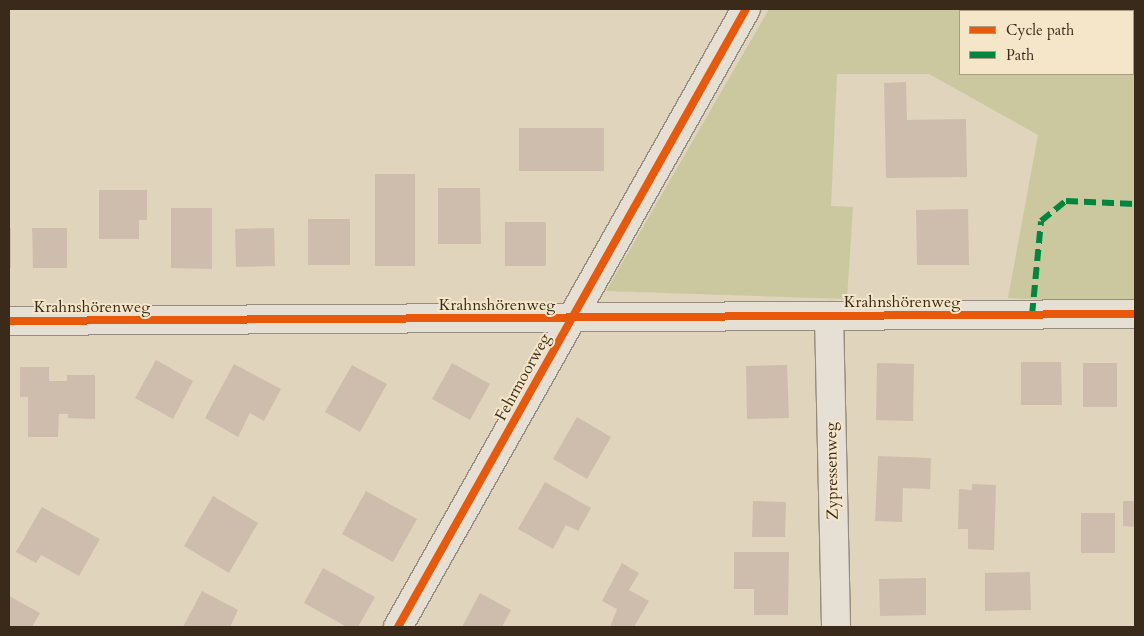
<!DOCTYPE html>
<meta charset="utf-8">
<style>
body{margin:0}
#map{position:relative;width:1144px;height:636px;overflow:hidden;background:#e0d4bc;font-family:Cardo,serif}
div>[style]{position:absolute}
[style*='--x']{left:calc(var(--x)*1px);top:calc(var(--y)*1px);width:calc(var(--w)*1px);rotate:calc(var(--a)*1deg)}
.green>*{inset:0;background:#cbc8a0}
.building>*{inset:0;background:#cebdac}
.roads{filter:drop-shadow(1px 0 #968d7e) drop-shadow(-1px 0 #968d7e) drop-shadow(0 1px #968d7e) drop-shadow(0 -1px #968d7e)}
.minor>*{height:28px;margin:-14px;padding:0 14px;transform-origin:14px;border-radius:14px;background:#e6e0d4}
.quiet>*{height:6px;margin-top:-3px;transform-origin:0;background:repeating-linear-gradient(90deg,#00873e 0 12px,transparent 0 18px)}
.cycleway>*{height:8px;margin:-4px;padding:0 4px;transform-origin:4px;border-radius:4px;background:#e8590c}
span{translate:-50% -50%;white-space:nowrap;text-align:center;line-height:1.15;-webkit-text-stroke:4px #f5e6ca;paint-order:stroke}
.street-label{font-size:16px;color:#392a19}
.frame{position:absolute;inset:0;border:10px solid #392a19;pointer-events:none}
.legend{position:absolute;left:959px;top:10px;width:175px;height:65px;box-sizing:border-box;background:#f5e6ca;border:1px solid #aa9b83;margin:0;padding:6px 9px;list-style:none;font-size:15px;color:#392a19}
.legend li{display:flex;align-items:center;gap:10px;height:25px}
.legend b{width:25px;border:1px solid #aa9b83}
</style>
<div id="map">
<div class="green">
<div style="clip-path:polygon(evenodd,769px 9px,1135px 9px,1135px 304px,1008px 298px,1038px 135px,929px 74px,837px 74px,831px 206px,853px 207px,847px 299px,606px 291px,769px 9px,960px 11px,1133px 11px,1133px 74px,960px 74px,960px 11px)"></div>
</div>
<div class="building">
<div style="clip-path:polygon(906px 82px,907px 120px,966px 119px,967px 177px,886px 178px,884px 83px)"></div>
<div style="clip-path:polygon(519px 128px,604px 128px,604px 171px,519px 171px)"></div>
<div style="clip-path:polygon(375px 174px,415px 174px,415px 266px,375px 266px)"></div>
<div style="clip-path:polygon(438px 188px,480px 188px,481px 244px,438px 244px)"></div>
<div style="clip-path:polygon(99px 190px,147px 190px,147px 220px,139px 220px,139px 239px,99px 239px)"></div>
<div style="clip-path:polygon(171px 208px,212px 208px,212px 269px,171px 268px)"></div>
<div style="clip-path:polygon(968px 209px,969px 265px,917px 265px,916px 210px)"></div>
<div style="clip-path:polygon(308px 219px,350px 219px,350px 265px,308px 265px)"></div>
<div style="clip-path:polygon(505px 222px,546px 222px,546px 266px,505px 266px)"></div>
<div style="clip-path:polygon(9px 228px,11px 228px,11px 268px,9px 268px)"></div>
<div style="clip-path:polygon(32px 228px,67px 228px,67px 268px,33px 268px)"></div>
<div style="clip-path:polygon(274px 228px,275px 266px,236px 267px,235px 229px)"></div>
<div style="clip-path:polygon(156px 360px,193px 381px,173px 419px,135px 398px)"></div>
<div style="clip-path:polygon(1021px 362px,1061px 362px,1062px 405px,1021px 405px)"></div>
<div style="clip-path:polygon(452px 363px,490px 384px,470px 420px,432px 399px)"></div>
<div style="clip-path:polygon(877px 363px,914px 364px,913px 421px,876px 420px)"></div>
<div style="clip-path:polygon(1083px 363px,1117px 363px,1117px 407px,1083px 407px)"></div>
<div style="clip-path:polygon(234px 364px,281px 389px,264px 421px,250px 413px,238px 437px,205px 418px)"></div>
<div style="clip-path:polygon(352px 365px,387px 384px,360px 432px,325px 412px)"></div>
<div style="clip-path:polygon(787px 365px,789px 418px,747px 419px,746px 366px)"></div>
<div style="clip-path:polygon(20px 367px,49px 367px,49px 381px,67px 381px,67px 375px,95px 375px,95px 419px,68px 418px,68px 414px,59px 414px,58px 437px,28px 437px,28px 397px,20px 397px)"></div>
<div style="clip-path:polygon(577px 417px,611px 437px,587px 479px,553px 459px)"></div>
<div style="clip-path:polygon(878px 456px,931px 458px,930px 489px,903px 488px,902px 522px,875px 521px)"></div>
<div style="clip-path:polygon(545px 482px,591px 508px,578px 531px,566px 525px,553px 549px,518px 529px)"></div>
<div style="clip-path:polygon(972px 484px,996px 485px,994px 550px,968px 549px,968px 529px,958px 529px,959px 489px,972px 490px)"></div>
<div style="clip-path:polygon(366px 491px,417px 519px,393px 562px,342px 534px)"></div>
<div style="clip-path:polygon(213px 496px,258px 523px,229px 573px,184px 546px)"></div>
<div style="clip-path:polygon(753px 501px,786px 502px,785px 537px,752px 537px)"></div>
<div style="clip-path:polygon(1123px 501px,1135px 501px,1135px 527px,1123px 526px)"></div>
<div style="clip-path:polygon(42px 507px,100px 539px,79px 576px,41px 555px,36px 563px,16px 552px)"></div>
<div style="clip-path:polygon(1081px 513px,1115px 513px,1115px 553px,1081px 553px)"></div>
<div style="clip-path:polygon(734px 552px,789px 552px,788px 615px,754px 615px,754px 589px,734px 589px)"></div>
<div style="clip-path:polygon(622px 563px,639px 573px,629px 590px,649px 601px,634px 627px,610px 627px,617px 609px,602px 601px)"></div>
<div style="clip-path:polygon(323px 568px,375px 597px,358px 627px,347px 627px,304px 603px)"></div>
<div style="clip-path:polygon(1030px 572px,1031px 610px,985px 611px,985px 573px)"></div>
<div style="clip-path:polygon(926px 578px,926px 615px,880px 616px,879px 579px)"></div>
<div style="clip-path:polygon(202px 591px,238px 610px,230px 627px,183px 627px)"></div>
<div style="clip-path:polygon(480px 593px,511px 610px,502px 627px,462px 627px)"></div>
<div style="clip-path:polygon(9px 596px,40px 613px,32px 627px,9px 627px)"></div>
</div>
<div class="roads">
<div class="minor">
<div style="--x:829;--y:316;--w:311;--a:88.7"></div>
<div style="--x:9;--y:321;--w:1126;--a:-0.36"></div>
<div style="--x:398;--y:627;--w:709;--a:-60.62"></div>
</div>
</div>
<div class="quiet">
<div style="--x:1032;--y:315;--w:94;--a:-84.5"></div>
<div style="--x:1041;--y:221;--w:32;--a:-39"></div>
<div style="--x:1066;--y:201;--w:69;--a:2.5"></div>
</div>
<div class="cycleway">
<div style="--x:9;--y:321;--w:1126;--a:-0.36"></div>
<div style="--x:398;--y:627;--w:709;--a:-60.62"></div>
</div>
<div class="street-label">
<span style="left:902px;top:302px">Krahnshörenweg</span>
<span style="left:497px;top:305px">Krahnshörenweg</span>
<span style="left:92px;top:307px">Krahnshörenweg</span>
<span style="left:523px;top:377px;rotate:-61deg">Fehrmoorweg</span>
<span style="left:832px;top:471px;rotate:-91deg">Zypressenweg</span>
</div>
<div class="frame"></div>
<ul class="legend">
<li><b style="height:6px;background:#e8590c"></b>Cycle path</li>
<li><b style="height:6px;background:#00873e"></b>Path</li>
</ul>
</div>
